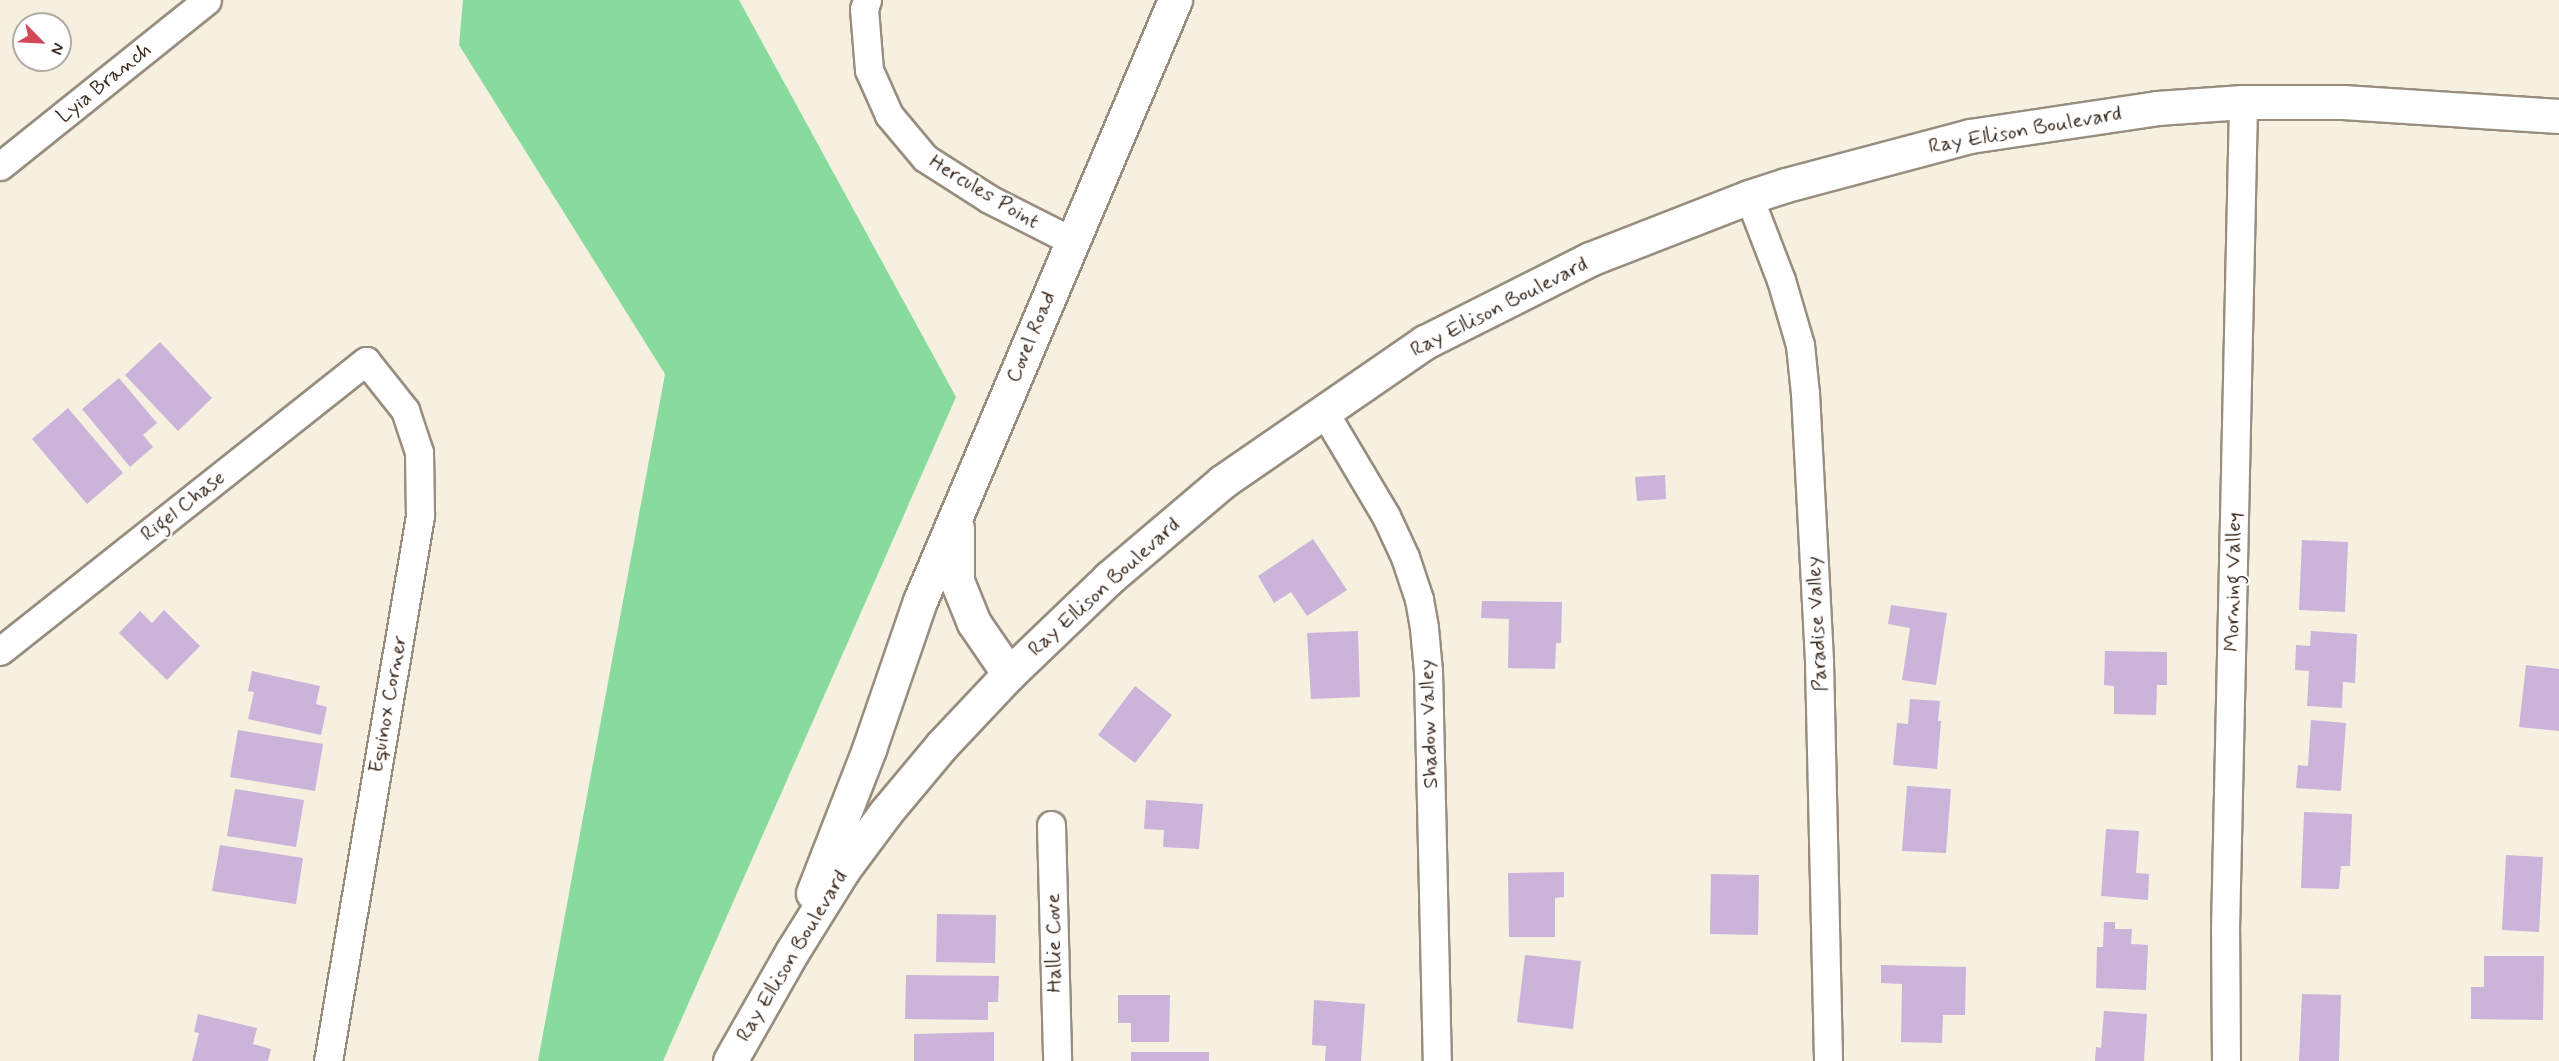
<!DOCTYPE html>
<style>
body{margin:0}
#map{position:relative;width:2559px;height:1061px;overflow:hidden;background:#f5f0e0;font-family:Mynerve,sans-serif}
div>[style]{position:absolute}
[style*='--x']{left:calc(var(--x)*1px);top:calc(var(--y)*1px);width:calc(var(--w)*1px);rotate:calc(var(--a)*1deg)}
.green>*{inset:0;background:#88db9c}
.building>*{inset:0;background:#cbb3d9}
.roads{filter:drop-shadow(2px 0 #988d7f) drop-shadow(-2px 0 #988d7f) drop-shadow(0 2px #988d7f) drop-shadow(0 -2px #988d7f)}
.minor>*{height:27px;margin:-13.5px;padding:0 13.5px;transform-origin:13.5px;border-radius:13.5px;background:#fff}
.tertiary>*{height:33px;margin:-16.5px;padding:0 16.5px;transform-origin:16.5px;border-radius:16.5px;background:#fff}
span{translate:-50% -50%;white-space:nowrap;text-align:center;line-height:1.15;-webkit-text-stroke:4.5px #fff;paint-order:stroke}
.street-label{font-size:21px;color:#3b2a1e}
.north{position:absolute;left:12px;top:12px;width:60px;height:60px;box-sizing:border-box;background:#fff;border:2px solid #b1aaa5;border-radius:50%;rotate:114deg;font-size:16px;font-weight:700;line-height:24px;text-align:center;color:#3b2a1e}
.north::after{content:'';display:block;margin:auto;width:21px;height:27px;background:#d1495b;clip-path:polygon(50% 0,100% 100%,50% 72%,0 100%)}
</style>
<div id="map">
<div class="green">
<div style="clip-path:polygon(463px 0,739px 0,956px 397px,663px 1061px,538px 1061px,665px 374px,459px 45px)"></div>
</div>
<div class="building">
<div style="clip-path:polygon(160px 342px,212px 398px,178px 431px,125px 375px)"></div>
<div style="clip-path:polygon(119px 378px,157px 423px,143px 435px,153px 447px,130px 467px,82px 409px)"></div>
<div style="clip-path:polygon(68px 408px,123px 473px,87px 504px,32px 439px)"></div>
<div style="clip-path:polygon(1665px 475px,1666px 499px,1637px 501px,1635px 477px)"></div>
<div style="clip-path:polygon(1313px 539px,1347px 590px,1307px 616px,1291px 592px,1274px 603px,1258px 576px)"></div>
<div style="clip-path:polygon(2302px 540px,2348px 542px,2345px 612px,2299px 610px)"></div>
<div style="clip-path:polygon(1482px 601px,1562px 602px,1561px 643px,1556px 643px,1555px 669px,1508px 668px,1509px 619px,1481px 618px)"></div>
<div style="clip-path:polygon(1891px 605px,1947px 613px,1936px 685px,1902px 680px,1910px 628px,1888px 624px)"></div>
<div style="clip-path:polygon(164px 610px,200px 646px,167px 680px,119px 633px,140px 611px,152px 623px)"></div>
<div style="clip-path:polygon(1358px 631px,1360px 697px,1311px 699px,1307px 633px)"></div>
<div style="clip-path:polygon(2311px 631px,2357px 634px,2355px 683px,2343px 682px,2342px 708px,2307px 706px,2309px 671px,2295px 670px,2296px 645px,2310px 646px)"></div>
<div style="clip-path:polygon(2105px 651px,2167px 652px,2167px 685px,2157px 685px,2156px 715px,2114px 714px,2114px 686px,2104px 685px)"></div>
<div style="clip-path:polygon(2526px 665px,2559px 669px,2559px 731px,2519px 727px)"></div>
<div style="clip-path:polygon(252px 671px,320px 686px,316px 704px,327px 707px,321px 735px,248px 719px,254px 692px,248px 691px)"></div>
<div style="clip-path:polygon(1135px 686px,1172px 715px,1135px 763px,1098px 735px)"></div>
<div style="clip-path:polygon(1910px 699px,1940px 701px,1938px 721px,1941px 721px,1937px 769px,1893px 765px,1897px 723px,1908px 724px)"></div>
<div style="clip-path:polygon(2311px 720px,2346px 723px,2341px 791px,2296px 788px,2298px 765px,2308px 766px)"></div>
<div style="clip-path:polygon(238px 730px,323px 744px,315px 791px,230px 777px)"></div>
<div style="clip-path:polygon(1907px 786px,1951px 789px,1946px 853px,1902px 851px)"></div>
<div style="clip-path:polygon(235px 789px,304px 800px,296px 847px,227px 836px)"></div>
<div style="clip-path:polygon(1146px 800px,1203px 804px,1199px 849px,1163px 847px,1164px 830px,1144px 829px)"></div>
<div style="clip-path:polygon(2304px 812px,2352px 814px,2350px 866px,2341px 866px,2339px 889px,2301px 888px)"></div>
<div style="clip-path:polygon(2106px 829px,2139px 831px,2136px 873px,2149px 874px,2148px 900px,2101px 896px)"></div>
<div style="clip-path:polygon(220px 845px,303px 858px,296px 904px,212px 891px)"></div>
<div style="clip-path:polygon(2506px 855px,2543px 857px,2539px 932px,2502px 930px)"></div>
<div style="clip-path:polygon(1564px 872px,1564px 897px,1555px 898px,1555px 937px,1509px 937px,1508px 873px)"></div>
<div style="clip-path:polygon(1711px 874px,1759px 875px,1758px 935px,1710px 934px)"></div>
<div style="clip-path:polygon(937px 914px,996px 915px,995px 963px,936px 962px)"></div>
<div style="clip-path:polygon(2104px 922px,2115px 922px,2115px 929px,2132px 929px,2131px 944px,2148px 945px,2146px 990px,2096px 988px,2097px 947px,2103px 947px)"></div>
<div style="clip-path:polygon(1525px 955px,1581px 961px,1573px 1029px,1517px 1022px)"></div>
<div style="clip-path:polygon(2484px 956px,2544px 956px,2543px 1020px,2471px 1019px,2471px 987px,2484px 987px)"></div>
<div style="clip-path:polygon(1881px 965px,1966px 967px,1965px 1015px,1943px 1015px,1942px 1043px,1901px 1042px,1902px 984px,1881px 983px)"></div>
<div style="clip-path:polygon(906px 975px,999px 976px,998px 1002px,988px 1002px,988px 1020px,905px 1019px)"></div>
<div style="clip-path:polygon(2302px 994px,2341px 995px,2339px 1061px,2299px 1061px)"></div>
<div style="clip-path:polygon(1118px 995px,1170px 995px,1169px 1042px,1131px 1042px,1131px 1023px,1118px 1023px)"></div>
<div style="clip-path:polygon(1314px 1000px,1365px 1004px,1361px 1061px,1325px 1061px,1326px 1046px,1312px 1045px)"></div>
<div style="clip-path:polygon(2104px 1011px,2147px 1014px,2144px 1061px,2095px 1061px,2096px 1047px,2101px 1048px)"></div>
<div style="clip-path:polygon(198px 1014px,257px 1028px,253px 1044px,271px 1049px,268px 1061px,192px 1061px,199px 1033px,194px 1032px)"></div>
<div style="clip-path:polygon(994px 1032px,994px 1061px,914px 1061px,914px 1034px)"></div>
<div style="clip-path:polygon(1131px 1052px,1209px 1052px,1209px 1061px,1131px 1061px)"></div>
</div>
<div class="roads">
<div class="minor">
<div style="--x:867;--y:0;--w:9;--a:108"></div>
<div style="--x:864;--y:9;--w:61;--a:85.3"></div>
<div style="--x:869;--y:70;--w:49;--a:66"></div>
<div style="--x:889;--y:115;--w:56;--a:50.1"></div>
<div style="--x:925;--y:158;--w:76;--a:32.6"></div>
<div style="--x:989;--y:199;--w:93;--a:26.8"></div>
<div style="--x:0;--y:166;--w:265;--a:-38.7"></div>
<div style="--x:1749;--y:197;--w:89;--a:68.9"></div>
<div style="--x:1781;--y:280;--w:68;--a:73.7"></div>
<div style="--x:1800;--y:345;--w:48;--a:84.1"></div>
<div style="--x:1805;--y:393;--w:269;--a:87"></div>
<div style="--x:1819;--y:662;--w:399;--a:88.7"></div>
<div style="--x:1323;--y:410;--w:123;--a:59.3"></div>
<div style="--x:1386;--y:516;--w:45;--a:65.1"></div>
<div style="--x:1405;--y:557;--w:44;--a:71.6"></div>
<div style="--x:1419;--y:599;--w:29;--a:80"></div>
<div style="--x:1424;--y:628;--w:43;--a:84.7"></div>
<div style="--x:1428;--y:671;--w:390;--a:88.7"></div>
<div style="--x:0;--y:651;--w:467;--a:-38.4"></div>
<div style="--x:366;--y:361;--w:63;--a:51.5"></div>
<div style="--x:405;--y:410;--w:44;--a:71.6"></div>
<div style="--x:419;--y:452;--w:64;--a:89.1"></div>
<div style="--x:420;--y:516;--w:553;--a:99.58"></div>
<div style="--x:1051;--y:825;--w:236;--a:88.5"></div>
<div style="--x:2226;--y:1061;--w:131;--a:-90.4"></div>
<div style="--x:2225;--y:930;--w:828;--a:-88.75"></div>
</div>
<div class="tertiary">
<div style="--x:957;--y:528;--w:53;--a:90"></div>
<div style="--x:957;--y:581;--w:45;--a:68"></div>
<div style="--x:974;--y:623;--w:62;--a:55.5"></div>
<div style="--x:813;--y:893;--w:155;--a:-68.7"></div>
<div style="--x:869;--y:749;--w:157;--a:-71"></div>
<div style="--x:920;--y:601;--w:653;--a:-67.01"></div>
<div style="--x:730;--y:1061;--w:125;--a:-60.4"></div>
<div style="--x:792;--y:952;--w:97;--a:-58.1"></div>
<div style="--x:843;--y:870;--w:72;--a:-53.4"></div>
<div style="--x:886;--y:812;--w:87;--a:-50.1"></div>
<div style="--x:942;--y:745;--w:98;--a:-46.7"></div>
<div style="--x:1009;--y:674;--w:139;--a:-43.8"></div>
<div style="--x:1109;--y:578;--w:148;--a:-40.3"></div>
<div style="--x:1222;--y:482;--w:247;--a:-34.6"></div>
<div style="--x:1425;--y:342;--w:185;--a:-26.7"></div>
<div style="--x:1590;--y:259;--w:171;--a:-21.3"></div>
<div style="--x:1749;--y:197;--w:39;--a:-18"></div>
<div style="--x:1786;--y:185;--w:190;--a:-14.9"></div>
<div style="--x:1970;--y:136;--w:189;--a:-8.5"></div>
<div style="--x:2157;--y:108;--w:86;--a:-4"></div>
<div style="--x:2243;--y:102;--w:100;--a:0"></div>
<div style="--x:2343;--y:102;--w:216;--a:3.7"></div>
</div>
</div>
<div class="street-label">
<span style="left:104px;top:83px;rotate:-39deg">Lyia Branch</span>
<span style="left:2025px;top:130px;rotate:-10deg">Ray Ellison Boulevard</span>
<span style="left:984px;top:192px;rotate:31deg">Hercules Point</span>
<span style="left:1499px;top:307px;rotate:-27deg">Ray Ellison Boulevard</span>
<span style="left:1031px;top:337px;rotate:-67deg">Covel Road</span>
<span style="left:183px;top:506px;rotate:-38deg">Rigel Chase</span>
<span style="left:2233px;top:582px;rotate:-89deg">Morning Valley</span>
<span style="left:1104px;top:587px;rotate:-42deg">Ray Ellison Boulevard</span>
<span style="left:1817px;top:624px;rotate:-93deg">Paradise Valley</span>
<span style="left:388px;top:704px;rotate:-80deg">Equinox Corner</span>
<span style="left:1429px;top:724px;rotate:-92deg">Shadow Valley</span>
<span style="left:1054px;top:943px;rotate:-91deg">Hallie Cove</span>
<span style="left:792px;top:956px;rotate:-59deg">Ray Ellison Boulevard</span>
</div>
<div class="north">N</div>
</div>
